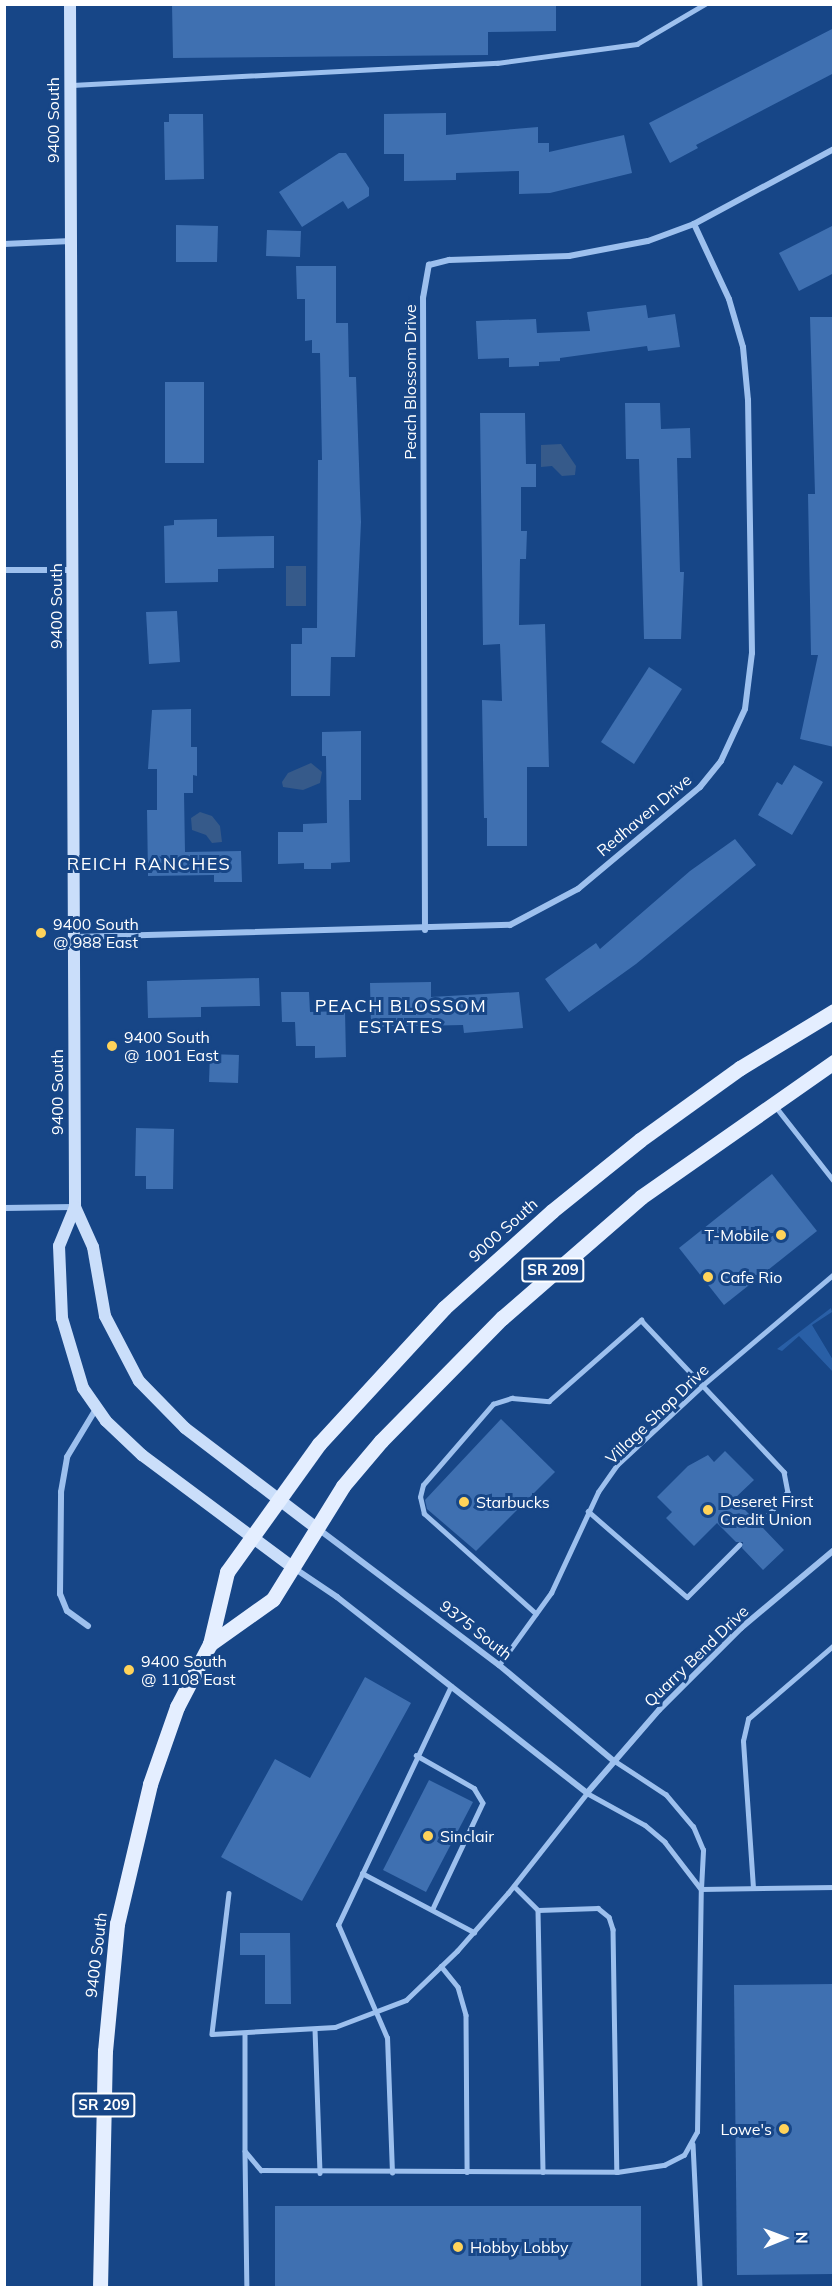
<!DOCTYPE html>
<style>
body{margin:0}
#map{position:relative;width:838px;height:2292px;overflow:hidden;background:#174687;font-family:Mulish,sans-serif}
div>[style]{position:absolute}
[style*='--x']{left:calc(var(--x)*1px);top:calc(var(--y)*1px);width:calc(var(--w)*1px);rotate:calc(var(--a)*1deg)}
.green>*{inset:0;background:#295fa6}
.water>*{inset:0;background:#365a8a}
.building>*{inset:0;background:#3f70b1}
.lane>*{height:4.5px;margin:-2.25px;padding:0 2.25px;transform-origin:2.25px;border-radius:2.25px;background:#9dc0ee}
.street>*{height:6px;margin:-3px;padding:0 3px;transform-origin:3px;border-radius:3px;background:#9dc0ee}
.secondary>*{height:12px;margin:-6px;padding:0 6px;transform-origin:6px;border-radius:6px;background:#cadefa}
.primary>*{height:15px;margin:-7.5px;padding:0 7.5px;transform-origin:7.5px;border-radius:7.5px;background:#e4eeff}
.dots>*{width:16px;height:16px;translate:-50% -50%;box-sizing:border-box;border:3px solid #174687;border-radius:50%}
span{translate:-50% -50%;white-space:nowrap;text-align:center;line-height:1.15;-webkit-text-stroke:6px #174687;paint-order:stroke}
.shield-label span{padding:2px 4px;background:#174687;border:2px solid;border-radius:4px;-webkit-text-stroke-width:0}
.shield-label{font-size:15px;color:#fff;font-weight:700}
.street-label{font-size:16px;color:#fff}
.poi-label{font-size:16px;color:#fff}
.left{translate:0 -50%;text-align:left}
.right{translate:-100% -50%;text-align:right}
.neighbourhood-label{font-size:18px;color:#fff;letter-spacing:1.5px}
.frame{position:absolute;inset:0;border:6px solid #fff;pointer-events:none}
.north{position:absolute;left:754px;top:2208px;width:60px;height:60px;-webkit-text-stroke:4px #174687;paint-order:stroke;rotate:89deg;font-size:16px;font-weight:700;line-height:24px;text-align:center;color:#fff}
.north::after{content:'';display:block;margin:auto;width:21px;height:27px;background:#fff;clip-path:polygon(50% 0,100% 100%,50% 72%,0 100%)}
</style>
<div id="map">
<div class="green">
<div style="clip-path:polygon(831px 1308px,832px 1312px,812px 1325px,833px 1360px,833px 1372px,799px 1336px,782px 1351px,777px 1349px)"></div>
</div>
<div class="water">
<div style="clip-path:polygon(561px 444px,576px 466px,575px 475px,562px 476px,552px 466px,541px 467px,541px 445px)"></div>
<div style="clip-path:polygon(286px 566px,306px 566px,306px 606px,286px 606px)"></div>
<div style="clip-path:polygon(311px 763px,322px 772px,320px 783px,303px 790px,283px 787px,282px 782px,288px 773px)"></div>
<div style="clip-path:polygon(200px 812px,212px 816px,220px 826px,222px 842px,212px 843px,206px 835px,192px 830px,191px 818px)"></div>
</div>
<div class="building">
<div style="clip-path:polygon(172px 4px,556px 4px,556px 31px,488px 32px,488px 55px,173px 58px)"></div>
<div style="clip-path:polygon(834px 28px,834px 73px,696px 145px,698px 148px,670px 163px,649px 123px)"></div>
<div style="clip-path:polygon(446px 113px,446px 135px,538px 127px,538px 143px,549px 143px,549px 152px,624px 135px,632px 173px,550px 193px,519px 194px,519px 171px,456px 173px,456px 180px,404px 181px,404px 154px,384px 154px,384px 114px)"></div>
<div style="clip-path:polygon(169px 114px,203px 114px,204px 179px,165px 180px,164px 122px,169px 122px)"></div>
<div style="clip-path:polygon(339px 153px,346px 153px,369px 188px,369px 196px,348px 209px,343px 201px,302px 227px,279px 192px)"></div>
<div style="clip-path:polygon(176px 225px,218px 226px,217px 262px,176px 262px)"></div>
<div style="clip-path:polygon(834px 225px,834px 273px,799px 291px,779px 253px)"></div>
<div style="clip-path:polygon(267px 230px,301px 231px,300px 257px,266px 256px)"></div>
<div style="clip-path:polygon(296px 266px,336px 266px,336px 323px,348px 323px,349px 377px,356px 377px,361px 522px,355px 657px,331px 657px,330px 696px,291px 696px,291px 644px,302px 644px,302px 628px,317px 628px,318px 460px,322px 460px,320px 353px,312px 353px,312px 340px,305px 341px,305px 299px,297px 299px)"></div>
<div style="clip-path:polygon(646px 305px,648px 318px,675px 314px,680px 347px,648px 351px,647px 346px,560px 358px,560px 361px,539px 362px,539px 366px,509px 367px,509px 358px,478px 359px,476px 321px,536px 319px,537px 333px,590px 331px,587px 312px)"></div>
<div style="clip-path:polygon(810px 317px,834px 317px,834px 747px,800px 739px,818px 655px,811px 655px,808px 494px,815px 494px)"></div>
<div style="clip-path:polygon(165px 382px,204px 382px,204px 463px,165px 463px)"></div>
<div style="clip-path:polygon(625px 403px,660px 403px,661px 429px,690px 428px,691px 458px,677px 458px,680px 572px,684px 572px,681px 639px,644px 639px,639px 459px,626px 459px)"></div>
<div style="clip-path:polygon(480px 413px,525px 413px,526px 464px,536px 464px,536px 487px,521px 487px,521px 531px,527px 531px,526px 559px,520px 559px,519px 625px,545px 624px,549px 767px,527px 767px,527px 846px,487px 846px,487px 818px,484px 818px,482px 700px,502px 701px,500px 644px,483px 645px)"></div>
<div style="clip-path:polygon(217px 519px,217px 537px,274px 536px,274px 568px,218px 569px,218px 582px,165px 583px,164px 526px,174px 525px,174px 520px)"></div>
<div style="clip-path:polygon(177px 611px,180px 662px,149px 664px,146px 612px)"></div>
<div style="clip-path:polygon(649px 667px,682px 689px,634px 764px,601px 742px)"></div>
<div style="clip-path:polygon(191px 709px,191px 747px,197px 747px,197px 776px,193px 775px,193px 793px,184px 793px,185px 852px,241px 851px,242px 882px,214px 882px,214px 875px,148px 876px,147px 810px,157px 810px,157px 769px,148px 769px,152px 710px)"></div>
<div style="clip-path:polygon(361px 731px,361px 800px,349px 800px,350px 862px,331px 863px,331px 869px,304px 869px,304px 863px,278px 864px,278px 832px,303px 832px,303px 824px,327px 823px,326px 756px,322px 756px,322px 732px)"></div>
<div style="clip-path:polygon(794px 765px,823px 782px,792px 835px,758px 815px,777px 782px,782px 785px)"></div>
<div style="clip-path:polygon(735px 839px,756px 865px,636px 964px,569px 1012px,545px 979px,596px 943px,600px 949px,690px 871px)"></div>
<div style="clip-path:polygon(259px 978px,260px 1006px,201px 1007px,201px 1017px,148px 1018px,147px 981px)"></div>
<div style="clip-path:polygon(431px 982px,431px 997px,519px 992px,523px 1028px,464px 1033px,463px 1025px,371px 1027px,370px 983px)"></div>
<div style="clip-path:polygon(281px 992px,309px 992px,310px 1012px,345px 1011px,346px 1057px,315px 1058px,315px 1046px,296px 1046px,295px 1022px,282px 1022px)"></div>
<div style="clip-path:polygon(210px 1054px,239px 1055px,238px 1083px,209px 1082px)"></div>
<div style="clip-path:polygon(136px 1128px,174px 1129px,173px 1189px,146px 1189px,146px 1176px,135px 1176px)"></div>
<div style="clip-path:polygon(772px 1174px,817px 1231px,724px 1305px,679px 1248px)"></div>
<div style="clip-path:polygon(501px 1419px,555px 1472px,476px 1551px,427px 1509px,425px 1500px)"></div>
<div style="clip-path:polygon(725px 1451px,754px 1480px,734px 1499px,757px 1522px,757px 1528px,763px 1528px,784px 1550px,763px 1570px,742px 1548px,743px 1542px,736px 1542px,717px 1523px,694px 1546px,666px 1518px,672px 1512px,657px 1497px,688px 1466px,708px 1455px,714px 1462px)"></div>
<div style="clip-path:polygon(365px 1677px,411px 1703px,302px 1901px,221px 1857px,275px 1759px,310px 1778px)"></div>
<div style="clip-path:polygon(429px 1780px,473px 1802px,426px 1892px,383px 1870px)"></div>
<div style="clip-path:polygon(240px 1933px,290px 1933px,291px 2004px,265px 2004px,265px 1955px,240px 1955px)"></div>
<div style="clip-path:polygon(834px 1984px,834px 2274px,737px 2275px,734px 1985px)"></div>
<div style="clip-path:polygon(275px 2206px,641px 2206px,641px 2288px,275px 2288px)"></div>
</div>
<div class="lane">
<div style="--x:72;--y:85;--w:426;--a:-3"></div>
<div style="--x:497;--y:63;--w:141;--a:-7.7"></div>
<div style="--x:637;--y:44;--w:79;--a:-30.5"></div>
<div style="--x:776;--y:1107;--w:94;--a:51.9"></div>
<div style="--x:588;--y:1511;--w:131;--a:41"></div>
<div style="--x:687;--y:1597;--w:74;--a:-45"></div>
<div style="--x:536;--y:1614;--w:150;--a:-138.2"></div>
<div style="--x:424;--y:1514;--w:17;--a:-103"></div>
<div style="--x:420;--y:1497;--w:12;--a:-76"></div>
<div style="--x:423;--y:1485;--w:107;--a:-49.2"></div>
<div style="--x:493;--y:1404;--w:20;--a:-18"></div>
<div style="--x:512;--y:1398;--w:37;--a:5"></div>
<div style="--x:549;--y:1401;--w:123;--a:-41.4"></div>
<div style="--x:641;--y:1320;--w:209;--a:46.7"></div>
<div style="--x:784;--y:1472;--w:20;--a:79"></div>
<div style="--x:788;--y:1492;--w:43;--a:130.3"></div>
<div style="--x:499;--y:1665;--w:89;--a:-54.2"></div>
<div style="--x:551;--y:1593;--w:111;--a:-65"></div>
<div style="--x:598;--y:1492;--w:33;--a:-55"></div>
<div style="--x:617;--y:1465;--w:117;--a:-42.9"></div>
<div style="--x:703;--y:1385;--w:172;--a:-40.3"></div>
<div style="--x:416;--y:1755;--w:67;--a:29.6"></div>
<div style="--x:474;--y:1788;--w:17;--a:59"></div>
<div style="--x:483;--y:1803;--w:117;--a:115.3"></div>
<div style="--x:362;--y:1873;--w:127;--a:27.8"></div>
<div style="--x:514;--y:1886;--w:34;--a:45"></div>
<div style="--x:538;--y:1910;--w:262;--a:88.9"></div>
<div style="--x:753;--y:1888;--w:147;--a:-93.9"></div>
<div style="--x:743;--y:1741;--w:23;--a:-77"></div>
<div style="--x:748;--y:1719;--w:113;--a:-40.7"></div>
<div style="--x:229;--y:1893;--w:142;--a:96.9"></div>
<div style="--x:212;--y:2034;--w:123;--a:-3.3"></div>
<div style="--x:335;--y:2027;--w:76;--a:-20.8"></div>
<div style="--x:406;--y:2000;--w:71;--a:-43.9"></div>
<div style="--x:457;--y:1951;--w:77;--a:-48.7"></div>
<div style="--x:508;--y:1893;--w:127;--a:-51.7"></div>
<div style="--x:587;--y:1793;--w:66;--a:28.9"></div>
<div style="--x:645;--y:1825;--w:26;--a:40"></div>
<div style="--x:665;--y:1842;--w:59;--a:52.5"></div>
<div style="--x:701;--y:1889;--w:39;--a:-87"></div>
<div style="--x:703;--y:1850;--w:25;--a:-113"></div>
<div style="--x:693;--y:1827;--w:42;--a:-130.2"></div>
<div style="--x:666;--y:1795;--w:62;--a:-146.8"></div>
<div style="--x:538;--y:1910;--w:60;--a:-1.9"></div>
<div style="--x:598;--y:1908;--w:14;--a:39"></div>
<div style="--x:609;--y:1917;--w:13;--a:72"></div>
<div style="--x:613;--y:1929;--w:243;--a:89.1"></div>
<div style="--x:441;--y:1966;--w:27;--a:51"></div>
<div style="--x:458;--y:1987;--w:29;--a:74"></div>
<div style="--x:466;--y:2015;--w:157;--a:89.6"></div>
<div style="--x:315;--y:2029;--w:144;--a:88"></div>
<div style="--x:245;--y:2033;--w:118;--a:90"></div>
<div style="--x:245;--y:2151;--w:25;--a:50"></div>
<div style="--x:261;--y:2170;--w:356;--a:0.3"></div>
<div style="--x:617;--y:2172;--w:48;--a:-8.5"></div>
<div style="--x:664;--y:2165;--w:22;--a:-27"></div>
<div style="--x:684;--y:2155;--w:26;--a:-61"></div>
<div style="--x:697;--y:2132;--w:243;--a:-89.1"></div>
<div style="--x:701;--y:1889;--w:133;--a:-0.9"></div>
<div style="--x:693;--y:2144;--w:144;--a:87.2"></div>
<div style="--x:245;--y:2153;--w:135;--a:89.2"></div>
<div style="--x:392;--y:2173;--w:135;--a:-92.1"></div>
<div style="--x:387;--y:2038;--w:123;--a:-113.4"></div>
<div style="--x:338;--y:1925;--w:264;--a:-64.7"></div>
</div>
<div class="street">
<div style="--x:4;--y:244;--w:67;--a:-2.6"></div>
<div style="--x:4;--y:570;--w:69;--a:0"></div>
<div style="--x:425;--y:930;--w:632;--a:-90.18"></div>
<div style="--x:423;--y:298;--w:34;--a:-80"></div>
<div style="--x:429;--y:265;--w:21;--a:-14"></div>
<div style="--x:449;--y:260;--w:120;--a:-1.9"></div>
<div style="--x:569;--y:256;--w:80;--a:-10.8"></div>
<div style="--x:648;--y:241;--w:49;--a:-20.3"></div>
<div style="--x:694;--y:224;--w:159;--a:-28.2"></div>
<div style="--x:75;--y:937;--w:435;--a:-1.6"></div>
<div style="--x:510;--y:925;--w:77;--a:-27.9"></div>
<div style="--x:578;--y:889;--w:159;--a:-39.9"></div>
<div style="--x:700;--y:787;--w:33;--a:-51"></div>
<div style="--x:721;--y:761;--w:57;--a:-65.2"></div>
<div style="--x:745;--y:709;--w:56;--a:-82.9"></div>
<div style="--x:752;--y:653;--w:253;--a:-90.9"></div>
<div style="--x:748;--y:400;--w:53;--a:-95.4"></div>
<div style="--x:743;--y:347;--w:50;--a:-106.3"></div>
<div style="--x:729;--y:299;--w:83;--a:-115"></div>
<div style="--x:4;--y:1208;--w:70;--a:-0.8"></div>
<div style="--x:317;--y:1528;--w:228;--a:37"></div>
<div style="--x:499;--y:1665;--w:150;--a:39.9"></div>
<div style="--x:294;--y:1568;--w:52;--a:34"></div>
<div style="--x:337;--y:1597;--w:318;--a:38.1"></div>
<div style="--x:587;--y:1793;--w:110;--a:-49.1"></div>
<div style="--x:659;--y:1710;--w:116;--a:-45"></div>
<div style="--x:741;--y:1628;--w:121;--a:-40"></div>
<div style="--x:88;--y:1626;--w:26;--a:-144"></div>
<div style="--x:67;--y:1611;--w:18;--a:-112"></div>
<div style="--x:60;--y:1594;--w:102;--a:-89.4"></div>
<div style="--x:61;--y:1492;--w:36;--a:-80"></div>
<div style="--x:67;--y:1457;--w:56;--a:-58.9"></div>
</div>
<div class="secondary">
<div style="--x:70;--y:4;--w:1203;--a:89.76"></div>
<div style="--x:75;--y:1207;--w:42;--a:112.3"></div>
<div style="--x:59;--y:1246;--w:72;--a:87.6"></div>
<div style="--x:62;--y:1318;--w:73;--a:73.3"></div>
<div style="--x:83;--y:1388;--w:40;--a:55.1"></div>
<div style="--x:106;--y:1421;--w:50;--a:43.4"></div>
<div style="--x:142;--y:1455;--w:186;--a:36.7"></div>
<div style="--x:75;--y:1207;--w:44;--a:65.8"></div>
<div style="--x:93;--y:1247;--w:70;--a:80.1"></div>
<div style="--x:105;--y:1316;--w:73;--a:62.4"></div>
<div style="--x:139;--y:1381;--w:66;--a:45.6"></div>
<div style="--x:185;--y:1428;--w:163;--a:37.3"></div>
</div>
<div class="primary">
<div style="--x:210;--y:1644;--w:77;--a:-35.5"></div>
<div style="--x:273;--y:1599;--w:133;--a:-58.2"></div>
<div style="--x:343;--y:1486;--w:59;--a:-49.8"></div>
<div style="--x:381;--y:1441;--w:173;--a:-45.5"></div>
<div style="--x:502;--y:1318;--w:184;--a:-41"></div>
<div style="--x:641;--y:1197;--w:236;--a:-35"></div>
<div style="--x:100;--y:2288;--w:237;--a:-88.8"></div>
<div style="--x:105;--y:2051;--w:128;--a:-84.6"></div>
<div style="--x:117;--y:1924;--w:144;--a:-76.7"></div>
<div style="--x:150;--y:1784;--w:82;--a:-70.7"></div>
<div style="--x:177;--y:1707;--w:71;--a:-62.4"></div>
<div style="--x:210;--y:1644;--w:74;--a:-76.7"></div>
<div style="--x:227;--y:1572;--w:158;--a:-54.3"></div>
<div style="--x:319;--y:1444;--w:185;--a:-47.4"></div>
<div style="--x:444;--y:1308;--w:145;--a:-41.9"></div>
<div style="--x:552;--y:1211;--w:113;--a:-38.9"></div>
<div style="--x:640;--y:1140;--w:123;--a:-35.8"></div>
<div style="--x:740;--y:1068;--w:110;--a:-31.2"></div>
</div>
<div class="dots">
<div style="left:41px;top:933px;background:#ffd35a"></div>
<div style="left:112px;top:1046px;background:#ffd35a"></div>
<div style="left:781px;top:1235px;background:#ffd35a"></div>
<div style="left:708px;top:1277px;background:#ffd35a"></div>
<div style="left:464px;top:1502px;background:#ffd35a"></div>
<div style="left:708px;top:1510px;background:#ffd35a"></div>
<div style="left:129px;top:1670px;background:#ffd35a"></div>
<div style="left:428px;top:1836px;background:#ffd35a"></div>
<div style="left:784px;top:2129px;background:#ffd35a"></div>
<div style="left:458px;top:2247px;background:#ffd35a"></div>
</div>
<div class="shield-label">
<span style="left:553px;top:1270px">SR 209</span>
<span style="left:104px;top:2105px">SR 209</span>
</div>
<div class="street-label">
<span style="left:53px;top:120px;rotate:-90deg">9400 South</span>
<span style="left:410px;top:382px;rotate:-90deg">Peach Blossom Drive</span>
<span style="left:56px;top:606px;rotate:-90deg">9400 South</span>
<span style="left:644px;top:815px;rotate:-40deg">Redhaven Drive</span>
<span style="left:57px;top:1092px;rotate:-90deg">9400 South</span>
<span style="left:503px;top:1230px;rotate:-42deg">9000 South</span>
<span style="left:657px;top:1414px;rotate:-44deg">Village Shop Drive</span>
<span style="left:476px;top:1630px;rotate:38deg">9375 South</span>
<span style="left:696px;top:1656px;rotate:-44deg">Quarry Bend Drive</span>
<span style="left:96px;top:1955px;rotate:-83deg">9400 South</span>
</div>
<div class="poi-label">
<span class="left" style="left:53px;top:933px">9400 South<br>@ 988 East</span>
<span class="left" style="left:124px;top:1046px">9400 South<br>@ 1001 East</span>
<span class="right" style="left:769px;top:1235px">T-Mobile</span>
<span class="left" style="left:720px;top:1277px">Cafe Rio</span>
<span class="left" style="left:720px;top:1510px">Deseret First<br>Credit Union</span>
<span class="left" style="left:476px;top:1502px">Starbucks</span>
<span class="left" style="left:141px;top:1670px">9400 South<br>@ 1108 East</span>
<span class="left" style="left:440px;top:1836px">Sinclair</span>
<span class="right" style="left:772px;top:2129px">Lowe's</span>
<span class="left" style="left:470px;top:2247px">Hobby Lobby</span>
</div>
<div class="neighbourhood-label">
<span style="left:149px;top:864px">REICH RANCHES</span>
<span style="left:401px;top:1017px">PEACH BLOSSOM<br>ESTATES</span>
</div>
<div class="frame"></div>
<div class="north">N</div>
</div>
